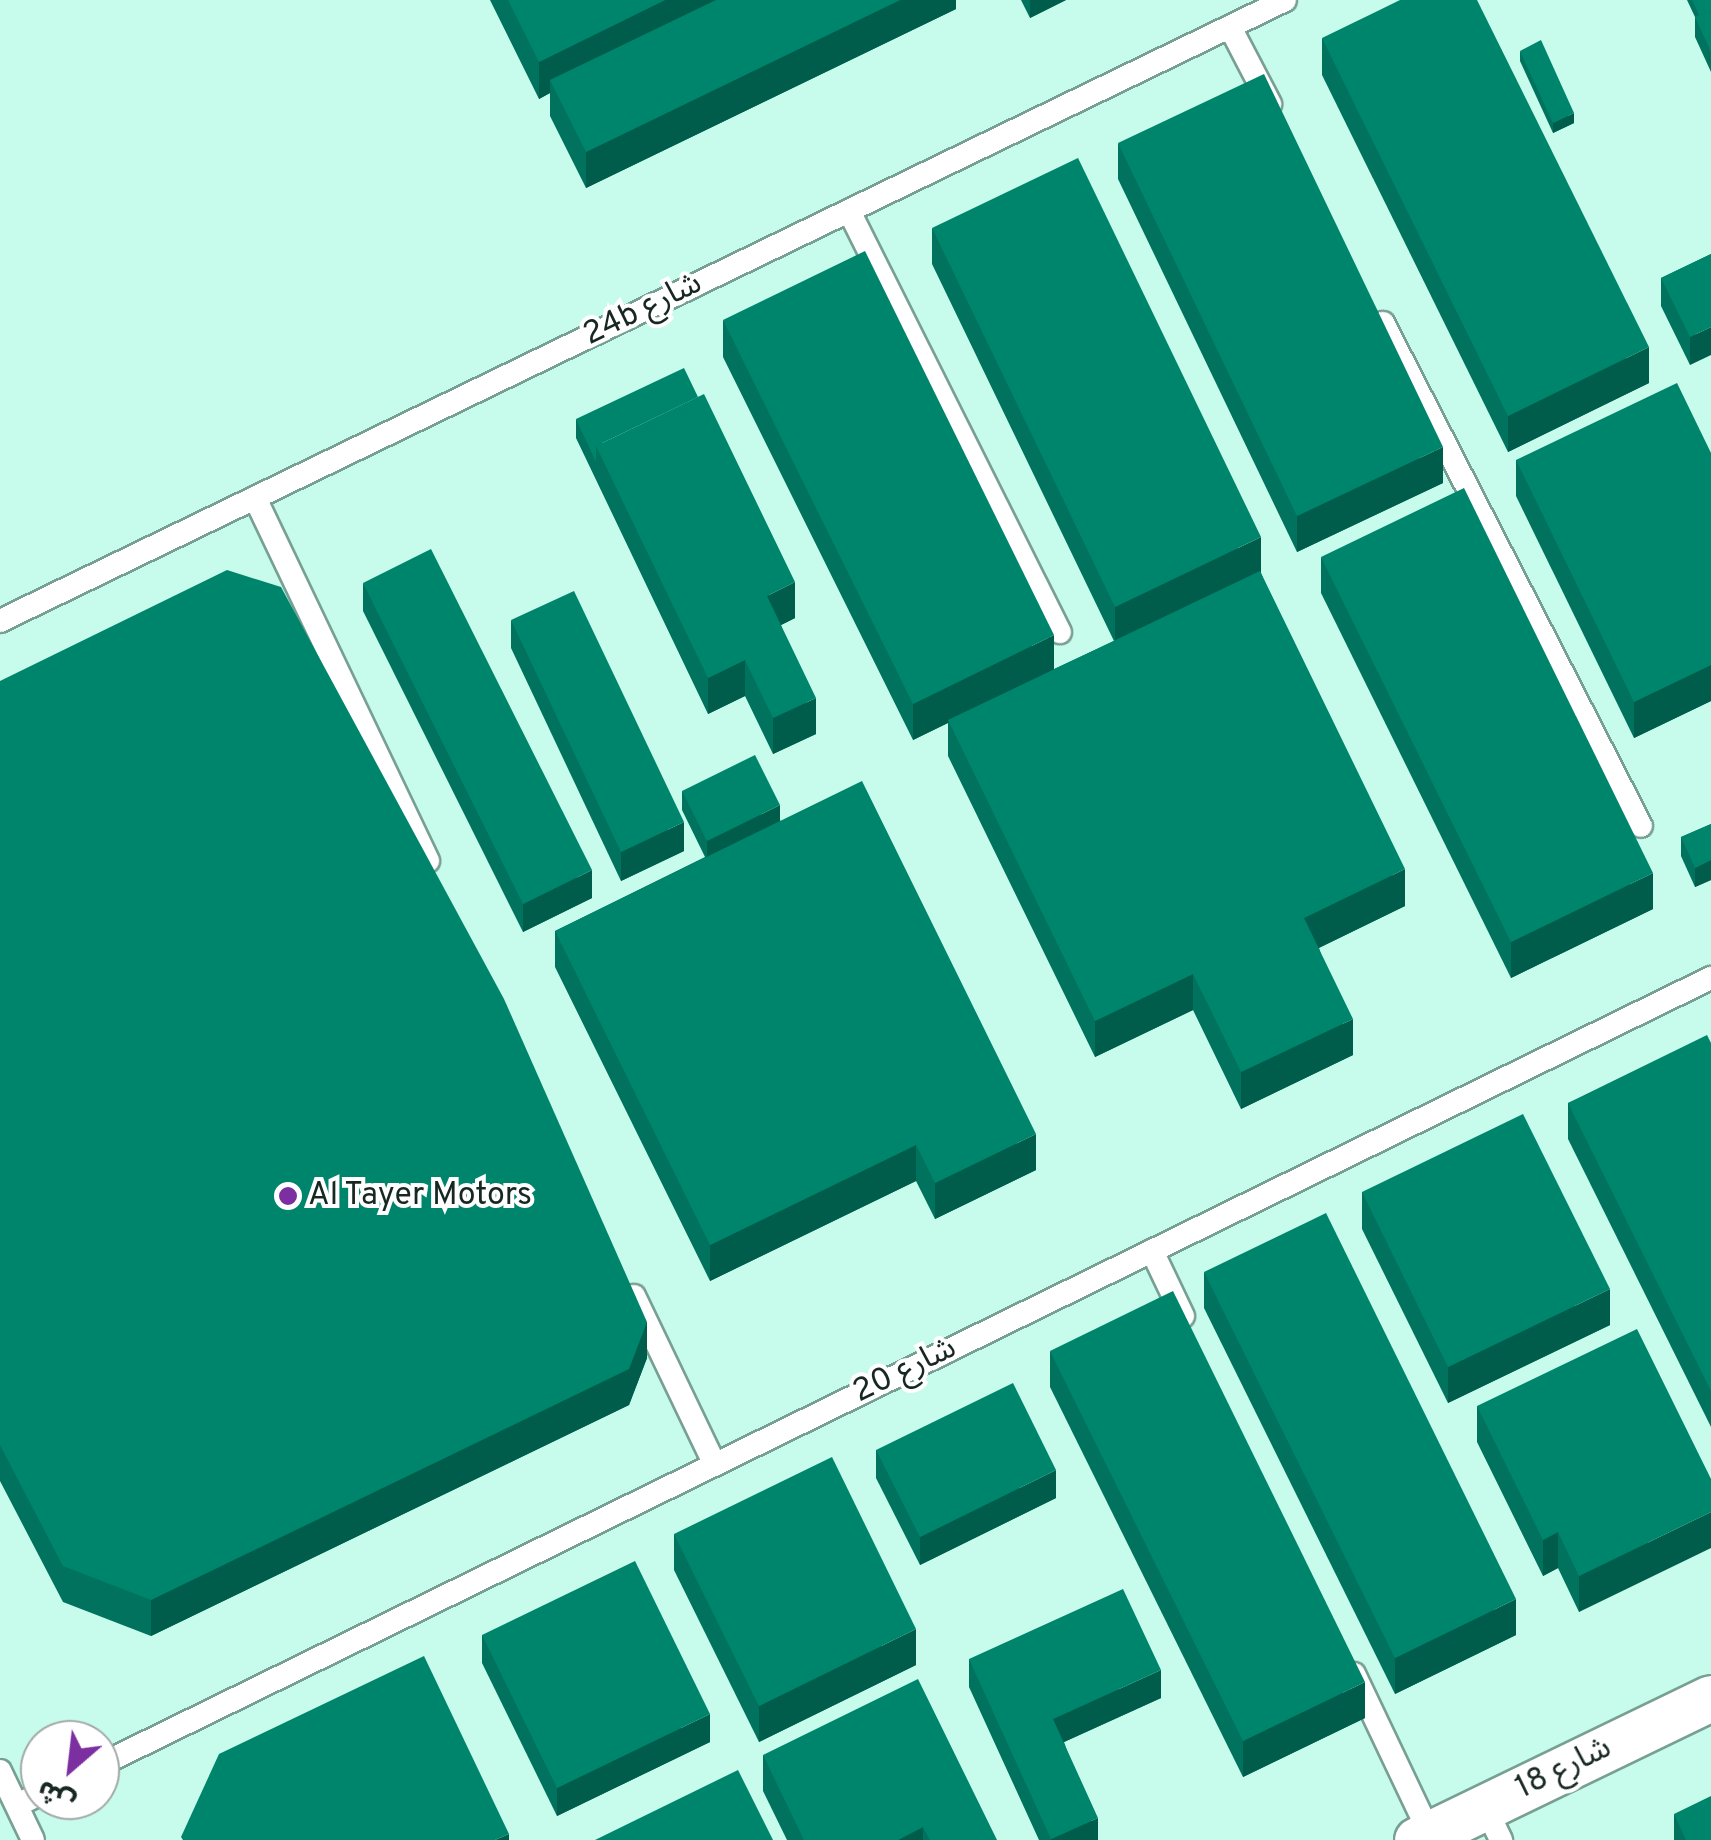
<!DOCTYPE html>
<meta charset="utf-8">
<style>
body{margin:0}
#map{position:relative;width:1711px;height:1840px;overflow:hidden;background:#e4fdf5;font-family:Overpass,"Noto Sans Arabic",sans-serif}
div>[style]{position:absolute}
[style*='--x']{left:calc(var(--x)*1px);top:calc(var(--y)*1px);width:calc(var(--w)*1px);rotate:calc(var(--a)*1deg)}
.built>*{inset:0;background:#c7fbeb}
.roads{filter:drop-shadow(2px 0 #789f93) drop-shadow(-2px 0 #789f93) drop-shadow(0 2px #789f93) drop-shadow(0 -2px #789f93)}
.lane>*{height:22px;margin:-11px;padding:0 11px;transform-origin:11px;border-radius:11px;background:#fff}
.street>*{height:45px;margin:-22.5px;padding:0 22.5px;transform-origin:22.5px;border-radius:22.5px;background:#fff}
.wall>*{inset:0;background:#00725e}
.shaded-wall>*{inset:0;background:#005d4c}
.building>*{inset:0;background:#00856d}
.dots>*{width:28px;height:28px;translate:-50% -50%;box-sizing:border-box;border:5px solid #fff;border-radius:50%}
span{translate:-50% -50%;white-space:nowrap;text-align:center;line-height:1.15;-webkit-text-stroke:8px #fff;paint-order:stroke}
.street-label{font-size:32px;color:#172722}
.poi-label{font-size:32px;color:#172722}
.left{translate:0 -50%;text-align:left}
.north{position:absolute;left:20px;top:1720px;width:100px;height:100px;box-sizing:border-box;background:#fff;border:2px solid #a2a9a7;border-radius:50%;rotate:208deg;font-size:28px;font-weight:700;line-height:40px;text-align:center;color:#172722}
.north::after{content:'';display:block;margin:auto;width:35px;height:45px;background:#7b2fa1;clip-path:polygon(50% 0,100% 100%,50% 72%,0 100%)}
</style>
<div id="map">
<div class="built">
<div style="clip-path:polygon(evenodd,0 0,1711px 0,1711px 1840px,0 1840px,0 0,40px 1740px,100px 1740px,100px 1800px,40px 1800px,40px 1740px)"></div>
</div>
<div class="roads">
<div class="lane">
<div style="--x:1230;--y:27;--w:87;--a:62.5"></div>
<div style="--x:849;--y:211;--w:471;--a:63.4"></div>
<div style="--x:1383;--y:323;--w:565;--a:62.85"></div>
<div style="--x:255;--y:498;--w:402;--a:64.5"></div>
<div style="--x:0;--y:621;--w:1427;--a:-25.79"></div>
<div style="--x:1152;--y:1251;--w:72;--a:64.5"></div>
<div style="--x:634;--y:1296;--w:187;--a:64.4"></div>
<div style="--x:1354;--y:1674;--w:177;--a:64.6"></div>
<div style="--x:100;--y:1765;--w:1793;--a:-26.04"></div>
<div style="--x:0;--y:1771;--w:76;--a:64.4"></div>
<div style="--x:17;--y:1805;--w:25;--a:-26"></div>
<div style="--x:1485;--y:1807;--w:37;--a:64"></div>
</div>
<div class="street">
<div style="--x:1417;--y:1840;--w:326;--a:-25.8"></div>
</div>
</div>
<div class="wall">
<div style="clip-path:polygon(490px 0,956px 0,956px 9px,586px 188px,550px 116px,550px 93px,539px 99px)"></div>
<div style="clip-path:polygon(1021px 0,1066px 0,1030px 18px)"></div>
<div style="clip-path:polygon(1687px 0,1711px 0,1711px 72px,1695px 37px,1695px 17px)"></div>
<div style="clip-path:polygon(1322px 38px,1649px 383px,1508px 452px,1322px 75px)"></div>
<div style="clip-path:polygon(1520px 51px,1574px 123px,1553px 133px,1520px 61px)"></div>
<div style="clip-path:polygon(1118px 143px,1443px 483px,1297px 552px,1118px 179px)"></div>
<div style="clip-path:polygon(932px 228px,1261px 573px,1405px 906px,1319px 948px,1353px 1055px,1241px 1109px,1193px 1010px,1095px 1057px,948px 756px,948px 723px,913px 740px,723px 357px,723px 320px,1054px 669px,1114px 641px,932px 264px)"></div>
<div style="clip-path:polygon(1711px 254px,1690px 365px,1661px 306px,1661px 278px)"></div>
<div style="clip-path:polygon(576px 419px,795px 618px,781px 625px,816px 734px,773px 754px,745px 696px,708px 714px,576px 438px)"></div>
<div style="clip-path:polygon(1711px 453px,1711px 701px,1634px 738px,1516px 496px,1516px 460px)"></div>
<div style="clip-path:polygon(1321px 557px,1653px 909px,1511px 978px,1321px 593px)"></div>
<div style="clip-path:polygon(363px 583px,592px 898px,523px 932px,363px 611px)"></div>
<div style="clip-path:polygon(511px 620px,684px 851px,621px 881px,511px 648px)"></div>
<div style="clip-path:polygon(0 681px,647px 1358px,629px 1405px,151px 1636px,63px 1602px,0 1481px)"></div>
<div style="clip-path:polygon(682px 791px,780px 820px,1036px 1170px,935px 1219px,916px 1181px,710px 1281px,555px 967px,555px 931px,705px 857px,682px 810px)"></div>
<div style="clip-path:polygon(1711px 824px,1711px 880px,1695px 887px,1681px 856px,1681px 837px)"></div>
<div style="clip-path:polygon(1711px 1043px,1711px 1427px,1568px 1139px,1568px 1103px)"></div>
<div style="clip-path:polygon(1362px 1192px,1610px 1325px,1448px 1403px,1362px 1229px)"></div>
<div style="clip-path:polygon(1204px 1272px,1516px 1635px,1395px 1694px,1204px 1308px)"></div>
<div style="clip-path:polygon(1050px 1351px,1365px 1718px,1243px 1777px,1050px 1387px)"></div>
<div style="clip-path:polygon(1477px 1406px,1711px 1479px,1579px 1612px,1558px 1568px,1543px 1576px,1477px 1442px)"></div>
<div style="clip-path:polygon(876px 1450px,1056px 1498px,920px 1565px,876px 1478px)"></div>
<div style="clip-path:polygon(674px 1534px,916px 1665px,759px 1742px,674px 1570px)"></div>
<div style="clip-path:polygon(482px 1635px,710px 1742px,557px 1816px,482px 1663px)"></div>
<div style="clip-path:polygon(969px 1659px,1161px 1698px,1064px 1742px,1098px 1840px,1039px 1840px,969px 1687px)"></div>
<div style="clip-path:polygon(763px 1755px,997px 1840px,787px 1840px,763px 1791px)"></div>
<div style="clip-path:polygon(1674px 1814px,1711px 1840px,1674px 1840px)"></div>
</div>
<div class="shaded-wall">
<div style="clip-path:polygon(665px 0,737px 0,550px 80px,550px 93px,539px 99px,539px 62px)"></div>
<div style="clip-path:polygon(900px 0,956px 0,956px 9px,586px 188px,586px 152px)"></div>
<div style="clip-path:polygon(1030px 0,1066px 0,1030px 18px)"></div>
<div style="clip-path:polygon(1574px 113px,1574px 123px,1553px 133px,1553px 123px)"></div>
<div style="clip-path:polygon(1711px 327px,1711px 355px,1690px 365px,1690px 337px)"></div>
<div style="clip-path:polygon(1649px 347px,1649px 383px,1508px 452px,1508px 416px)"></div>
<div style="clip-path:polygon(1443px 447px,1443px 483px,1297px 552px,1297px 516px)"></div>
<div style="clip-path:polygon(1261px 537px,1261px 573px,1115px 643px,1115px 607px)"></div>
<div style="clip-path:polygon(795px 582px,795px 618px,767px 632px,767px 596px)"></div>
<div style="clip-path:polygon(1054px 635px,1054px 671px,913px 740px,913px 704px)"></div>
<div style="clip-path:polygon(745px 660px,745px 696px,708px 714px,708px 678px)"></div>
<div style="clip-path:polygon(1711px 665px,1711px 701px,1634px 738px,1634px 702px)"></div>
<div style="clip-path:polygon(816px 698px,816px 734px,773px 754px,773px 718px)"></div>
<div style="clip-path:polygon(780px 805px,780px 825px,707px 860px,707px 841px)"></div>
<div style="clip-path:polygon(684px 822px,684px 851px,621px 881px,621px 852px)"></div>
<div style="clip-path:polygon(1711px 860px,1711px 880px,1695px 887px,1695px 868px)"></div>
<div style="clip-path:polygon(1405px 869px,1405px 906px,1304px 955px,1304px 918px)"></div>
<div style="clip-path:polygon(592px 870px,592px 898px,523px 932px,523px 904px)"></div>
<div style="clip-path:polygon(1653px 873px,1653px 909px,1511px 978px,1511px 942px)"></div>
<div style="clip-path:polygon(1193px 974px,1193px 1010px,1095px 1057px,1095px 1021px)"></div>
<div style="clip-path:polygon(1353px 1019px,1353px 1055px,1241px 1109px,1241px 1072px)"></div>
<div style="clip-path:polygon(1036px 1134px,1036px 1170px,935px 1219px,935px 1183px)"></div>
<div style="clip-path:polygon(916px 1145px,916px 1181px,710px 1281px,710px 1245px)"></div>
<div style="clip-path:polygon(1610px 1289px,1610px 1325px,1448px 1403px,1448px 1367px)"></div>
<div style="clip-path:polygon(647px 1322px,647px 1358px,629px 1405px,151px 1636px,151px 1600px)"></div>
<div style="clip-path:polygon(1056px 1470px,1056px 1498px,920px 1565px,920px 1537px)"></div>
<div style="clip-path:polygon(1711px 1512px,1711px 1548px,1579px 1612px,1579px 1576px)"></div>
<div style="clip-path:polygon(1558px 1532px,1558px 1568px,1543px 1576px,1543px 1540px)"></div>
<div style="clip-path:polygon(1516px 1599px,1516px 1635px,1395px 1694px,1395px 1658px)"></div>
<div style="clip-path:polygon(916px 1629px,916px 1665px,759px 1742px,759px 1706px)"></div>
<div style="clip-path:polygon(1161px 1670px,1161px 1698px,1053px 1747px,1053px 1719px)"></div>
<div style="clip-path:polygon(1365px 1682px,1365px 1718px,1243px 1777px,1243px 1741px)"></div>
<div style="clip-path:polygon(710px 1714px,710px 1742px,557px 1816px,557px 1788px)"></div>
<div style="clip-path:polygon(1098px 1818px,1098px 1840px,1051px 1840px,1051px 1839px)"></div>
<div style="clip-path:polygon(923px 1827px,923px 1840px,898px 1840px)"></div>
<div style="clip-path:polygon(509px 1834px,509px 1840px,495px 1840px)"></div>
</div>
<div class="building">
<div style="clip-path:polygon(508px 0,665px 0,539px 62px)"></div>
<div style="clip-path:polygon(716px 0,900px 0,586px 152px,550px 80px)"></div>
<div style="clip-path:polygon(1400px 0,1477px 0,1649px 347px,1508px 416px,1322px 38px)"></div>
<div style="clip-path:polygon(1692px 0,1711px 0,1711px 10px,1699px 15px)"></div>
<div style="clip-path:polygon(1711px 10px,1711px 52px,1695px 17px)"></div>
<div style="clip-path:polygon(1541px 40px,1574px 113px,1553px 123px,1520px 51px)"></div>
<div style="clip-path:polygon(1264px 74px,1443px 447px,1297px 516px,1118px 143px)"></div>
<div style="clip-path:polygon(1078px 158px,1261px 537px,1115px 607px,932px 228px)"></div>
<div style="clip-path:polygon(865px 251px,1054px 635px,913px 704px,723px 320px)"></div>
<div style="clip-path:polygon(1711px 254px,1711px 327px,1690px 337px,1661px 278px)"></div>
<div style="clip-path:polygon(684px 368px,698px 397px,596px 446px,596px 462px,576px 419px)"></div>
<div style="clip-path:polygon(1677px 383px,1711px 453px,1711px 665px,1634px 702px,1516px 460px)"></div>
<div style="clip-path:polygon(704px 394px,795px 582px,767px 596px,816px 698px,773px 718px,745px 660px,708px 678px,596px 446px)"></div>
<div style="clip-path:polygon(1464px 488px,1653px 873px,1511px 942px,1321px 557px)"></div>
<div style="clip-path:polygon(431px 549px,592px 870px,523px 904px,363px 583px)"></div>
<div style="clip-path:polygon(227px 570px,281px 587px,504px 999px,647px 1322px,629px 1369px,151px 1600px,63px 1566px,0 1445px,0 681px)"></div>
<div style="clip-path:polygon(1260px 571px,1405px 869px,1304px 918px,1353px 1019px,1241px 1072px,1193px 974px,1095px 1021px,948px 720px)"></div>
<div style="clip-path:polygon(574px 591px,684px 822px,621px 852px,511px 620px)"></div>
<div style="clip-path:polygon(755px 755px,780px 805px,707px 841px,682px 791px)"></div>
<div style="clip-path:polygon(862px 781px,1036px 1134px,935px 1183px,916px 1145px,710px 1245px,555px 931px)"></div>
<div style="clip-path:polygon(1711px 824px,1711px 860px,1695px 868px,1681px 837px)"></div>
<div style="clip-path:polygon(1707px 1035px,1711px 1043px,1711px 1391px,1568px 1103px)"></div>
<div style="clip-path:polygon(1523px 1114px,1610px 1289px,1448px 1367px,1362px 1192px)"></div>
<div style="clip-path:polygon(1326px 1213px,1516px 1599px,1395px 1658px,1204px 1272px)"></div>
<div style="clip-path:polygon(1173px 1291px,1365px 1682px,1243px 1741px,1050px 1351px)"></div>
<div style="clip-path:polygon(1637px 1329px,1711px 1479px,1711px 1512px,1579px 1576px,1558px 1532px,1543px 1540px,1477px 1406px)"></div>
<div style="clip-path:polygon(1013px 1383px,1056px 1470px,920px 1537px,876px 1450px)"></div>
<div style="clip-path:polygon(832px 1457px,916px 1629px,759px 1706px,674px 1534px)"></div>
<div style="clip-path:polygon(635px 1561px,710px 1714px,557px 1788px,482px 1635px)"></div>
<div style="clip-path:polygon(1123px 1589px,1161px 1670px,1053px 1719px,1098px 1818px,1051px 1839px,969px 1659px)"></div>
<div style="clip-path:polygon(424px 1656px,509px 1834px,495px 1840px,183px 1840px,181px 1837px,219px 1754px)"></div>
<div style="clip-path:polygon(918px 1679px,997px 1840px,930px 1840px,923px 1827px,898px 1840px,804px 1840px,763px 1755px)"></div>
<div style="clip-path:polygon(738px 1770px,773px 1840px,595px 1840px)"></div>
<div style="clip-path:polygon(1711px 1796px,1711px 1840px,1686px 1840px,1674px 1814px)"></div>
</div>
<div class="dots">
<div style="left:288px;top:1196px;background:#7b2fa1"></div>
</div>
<div class="street-label">
<span style="left:643px;top:310px;rotate:-26deg">24b شارع</span>
<span style="left:905px;top:1371px;rotate:-26deg">شارع 20</span>
<span style="left:1564px;top:1769px;rotate:-26deg">شارع 18</span>
</div>
<div class="poi-label">
<span class="left" style="left:308px;top:1196px">Al Tayer Motors</span>
</div>
<div class="north">ش</div>
</div>
